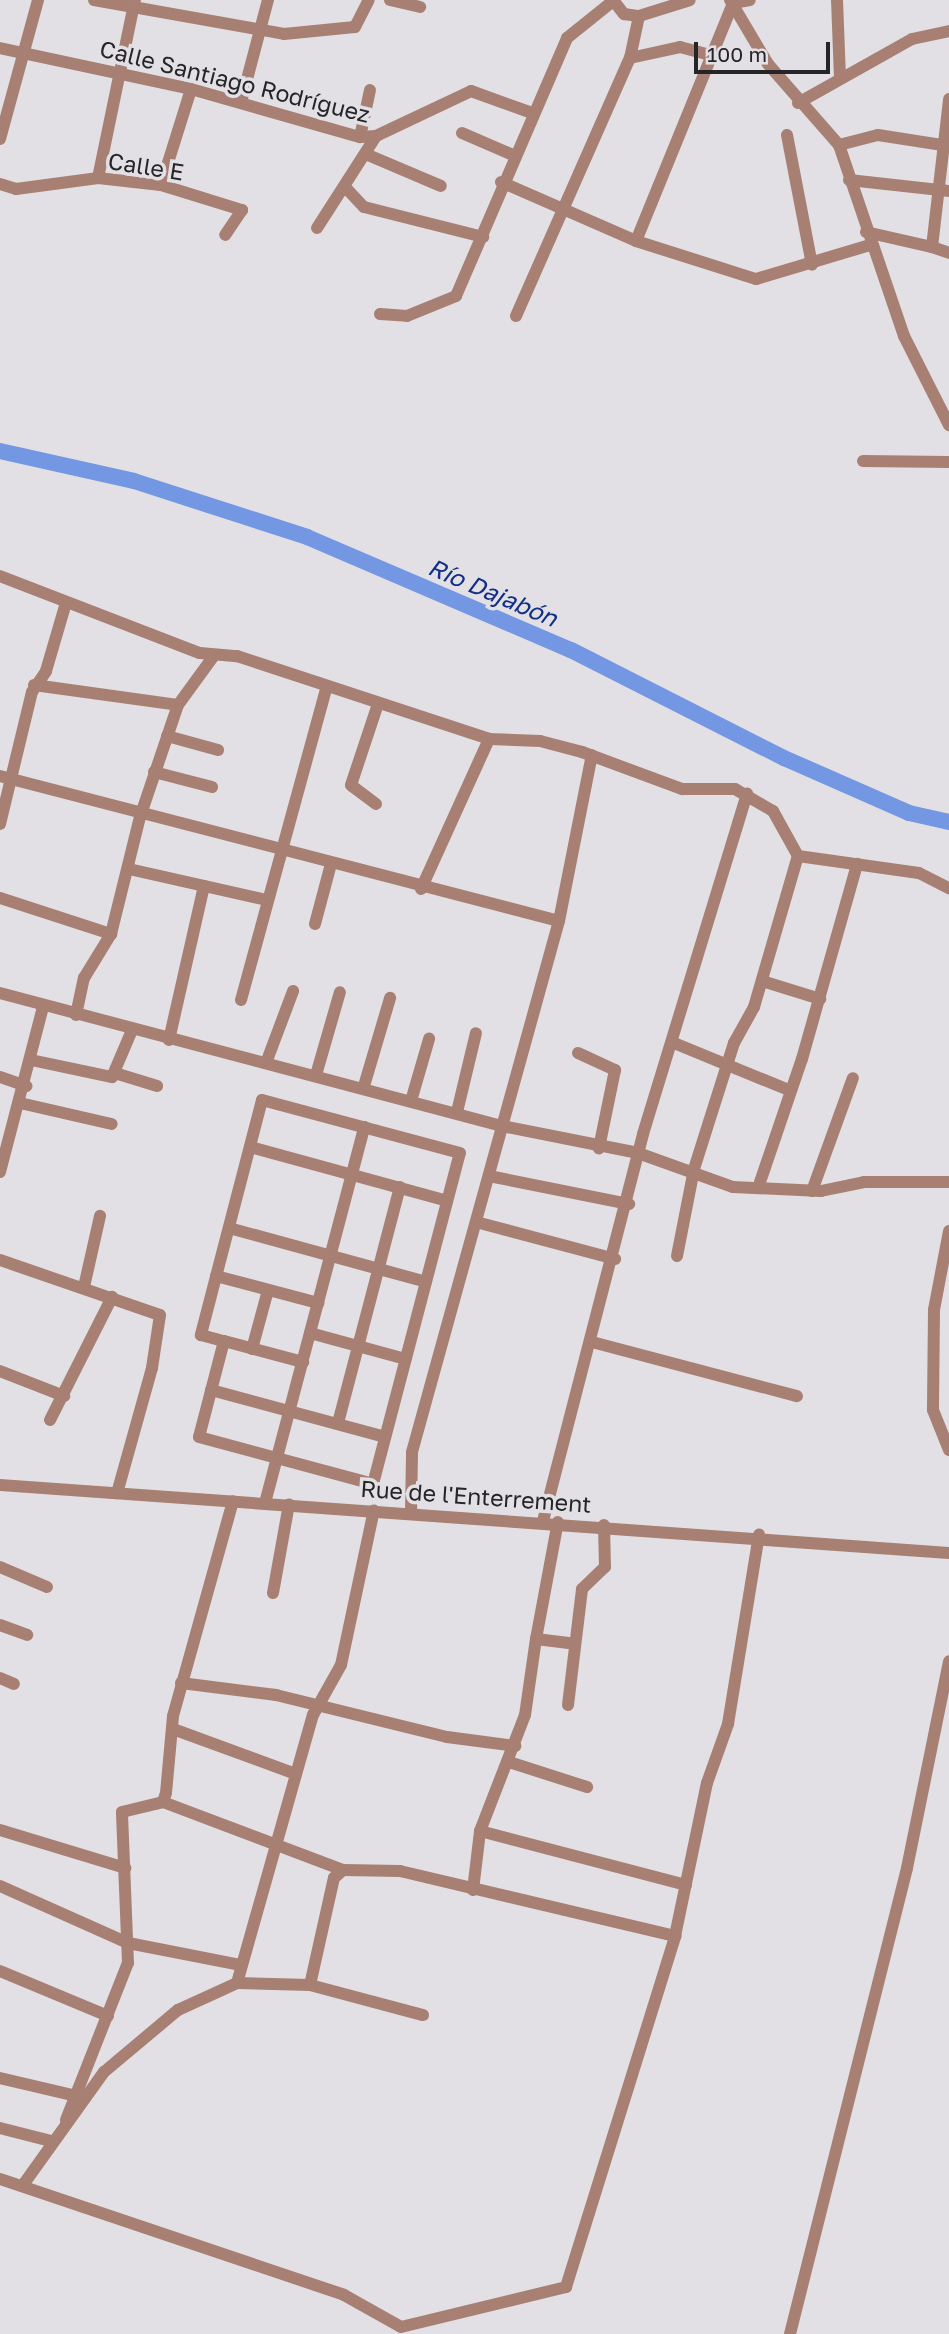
<!DOCTYPE html>
<meta charset="utf-8">
<style>
body{margin:0}
#map{position:relative;width:949px;height:2334px;overflow:hidden;background:#e2e0e5;font-family:"Golos Text",sans-serif}
div>[style]{position:absolute}
[style*='--x']{left:calc(var(--x)*1px);top:calc(var(--y)*1px);width:calc(var(--w)*1px);rotate:calc(var(--a)*1deg)}
.river>*{height:16px;margin:-8px;padding:0 8px;transform-origin:8px;border-radius:8px;background:#7397e2}
.minor>*{height:12px;margin:-6px;padding:0 6px;transform-origin:6px;border-radius:6px;background:#a88073}
span{translate:-50% -50%;white-space:nowrap;text-align:center;line-height:1.15;-webkit-text-stroke:7px #e2e0e5;paint-order:stroke}
.street-label{font-size:23px;color:#252527}
.water-label{font-size:24px;color:#102f85;font-style:italic}
.scale{position:absolute;left:694px;top:42px;width:136px;height:32px;box-sizing:border-box;border:4px solid #252527;border-top:0;padding-left:9px;font-size:21px;line-height:24px;white-space:nowrap;color:#252527;-webkit-text-stroke:5px #e2e0e5;paint-order:stroke}
</style>
<div id="map">
<div class="river">
<div style="--x:0;--y:451;--w:137;--a:12.6"></div>
<div style="--x:134;--y:481;--w:182;--a:17.9"></div>
<div style="--x:307;--y:537;--w:287;--a:23.2"></div>
<div style="--x:571;--y:650;--w:239;--a:26.9"></div>
<div style="--x:784;--y:758;--w:137;--a:23.7"></div>
<div style="--x:909;--y:813;--w:41;--a:12.7"></div>
</div>
<div class="minor">
<div style="--x:94;--y:0;--w:193;--a:10.1"></div>
<div style="--x:284;--y:34;--w:71;--a:-5.6"></div>
<div style="--x:355;--y:27;--w:30;--a:-63"></div>
<div style="--x:390;--y:0;--w:31;--a:13"></div>
<div style="--x:613;--y:0;--w:18;--a:52"></div>
<div style="--x:624;--y:14;--w:15;--a:8"></div>
<div style="--x:639;--y:16;--w:53;--a:-17.4"></div>
<div style="--x:730;--y:0;--w:74;--a:59.3"></div>
<div style="--x:768;--y:64;--w:108;--a:48.8"></div>
<div style="--x:839;--y:145;--w:40;--a:-14.4"></div>
<div style="--x:878;--y:135;--w:72;--a:8.8"></div>
<div style="--x:837;--y:0;--w:78;--a:87.8"></div>
<div style="--x:733;--y:3;--w:17;--a:-10"></div>
<div style="--x:0;--y:48;--w:195;--a:12.1"></div>
<div style="--x:191;--y:89;--w:176;--a:15.9"></div>
<div style="--x:360;--y:137;--w:16;--a:-4"></div>
<div style="--x:376;--y:136;--w:105;--a:-25.3"></div>
<div style="--x:471;--y:91;--w:65;--a:19.8"></div>
<div style="--x:630;--y:58;--w:51;--a:-12.4"></div>
<div style="--x:680;--y:47;--w:35;--a:15"></div>
<div style="--x:241;--y:102;--w:106;--a:-75.2"></div>
<div style="--x:798;--y:103;--w:131;--a:-29.3"></div>
<div style="--x:912;--y:39;--w:38;--a:-12"></div>
<div style="--x:462;--y:133;--w:56;--a:23.3"></div>
<div style="--x:787;--y:135;--w:132;--a:79.1"></div>
<div style="--x:360;--y:137;--w:48;--a:-78"></div>
<div style="--x:0;--y:139;--w:144;--a:-74.7"></div>
<div style="--x:839;--y:145;--w:202;--a:71.2"></div>
<div style="--x:904;--y:336;--w:100;--a:63.2"></div>
<div style="--x:368;--y:155;--w:79;--a:23"></div>
<div style="--x:98;--y:178;--w:182;--a:-78.3"></div>
<div style="--x:849;--y:180;--w:101;--a:6.3"></div>
<div style="--x:501;--y:182;--w:147;--a:23.6"></div>
<div style="--x:636;--y:241;--w:126;--a:17.6"></div>
<div style="--x:756;--y:279;--w:119;--a:-16.6"></div>
<div style="--x:0;--y:184;--w:17;--a:17"></div>
<div style="--x:16;--y:189;--w:83;--a:-7.6"></div>
<div style="--x:98;--y:178;--w:63;--a:6.3"></div>
<div style="--x:161;--y:185;--w:85;--a:17.2"></div>
<div style="--x:242;--y:210;--w:30;--a:124"></div>
<div style="--x:161;--y:185;--w:101;--a:-72.6"></div>
<div style="--x:346;--y:188;--w:26;--a:47"></div>
<div style="--x:364;--y:207;--w:123;--a:14.1"></div>
<div style="--x:317;--y:228;--w:109;--a:-57.3"></div>
<div style="--x:866;--y:232;--w:68;--a:12.8"></div>
<div style="--x:932;--y:247;--w:149;--a:-83.4"></div>
<div style="--x:636;--y:241;--w:257;--a:-67.8"></div>
<div style="--x:932;--y:247;--w:18;--a:19"></div>
<div style="--x:380;--y:314;--w:27;--a:4"></div>
<div style="--x:407;--y:316;--w:53;--a:-22.2"></div>
<div style="--x:456;--y:296;--w:281;--a:-66.7"></div>
<div style="--x:567;--y:38;--w:59;--a:-38.8"></div>
<div style="--x:516;--y:316;--w:282;--a:-66.2"></div>
<div style="--x:630;--y:58;--w:43;--a:-77.9"></div>
<div style="--x:863;--y:461;--w:86;--a:0.7"></div>
<div style="--x:0;--y:576;--w:214;--a:21.1"></div>
<div style="--x:200;--y:653;--w:37;--a:5"></div>
<div style="--x:237;--y:656;--w:265;--a:18.2"></div>
<div style="--x:489;--y:739;--w:51;--a:2.2"></div>
<div style="--x:540;--y:741;--w:43;--a:14.7"></div>
<div style="--x:582;--y:752;--w:107;--a:20.3"></div>
<div style="--x:682;--y:789;--w:53;--a:0"></div>
<div style="--x:735;--y:789;--w:44;--a:30.1"></div>
<div style="--x:773;--y:811;--w:51;--a:60.9"></div>
<div style="--x:798;--y:856;--w:122;--a:8"></div>
<div style="--x:919;--y:873;--w:34;--a:27"></div>
<div style="--x:34;--y:685;--w:145;--a:7.9"></div>
<div style="--x:167;--y:736;--w:53;--a:15.4"></div>
<div style="--x:154;--y:772;--w:60;--a:14.5"></div>
<div style="--x:0;--y:776;--w:577;--a:14.54"></div>
<div style="--x:376;--y:804;--w:31;--a:-143"></div>
<div style="--x:351;--y:785;--w:85;--a:-71.6"></div>
<div style="--x:0;--y:824;--w:136;--a:-76.4"></div>
<div style="--x:32;--y:692;--w:25;--a:-56"></div>
<div style="--x:46;--y:671;--w:68;--a:-73.7"></div>
<div style="--x:129;--y:869;--w:141;--a:12.7"></div>
<div style="--x:421;--y:889;--w:165;--a:-65.6"></div>
<div style="--x:0;--y:898;--w:117;--a:18"></div>
<div style="--x:315;--y:924;--w:62;--a:-75.1"></div>
<div style="--x:762;--y:981;--w:61;--a:17.2"></div>
<div style="--x:0;--y:993;--w:519;--a:14.84"></div>
<div style="--x:502;--y:1126;--w:139;--a:11.2"></div>
<div style="--x:638;--y:1153;--w:101;--a:19.7"></div>
<div style="--x:733;--y:1187;--w:88;--a:2.6"></div>
<div style="--x:821;--y:1191;--w:44;--a:-11.8"></div>
<div style="--x:864;--y:1182;--w:85;--a:0"></div>
<div style="--x:241;--y:1000;--w:322;--a:-74.7"></div>
<div style="--x:76;--y:1015;--w:38;--a:-78"></div>
<div style="--x:84;--y:978;--w:52;--a:-58.5"></div>
<div style="--x:111;--y:934;--w:121;--a:-76.1"></div>
<div style="--x:140;--y:817;--w:118;--a:-71.3"></div>
<div style="--x:178;--y:705;--w:59;--a:-53.9"></div>
<div style="--x:169;--y:1040;--w:158;--a:-77.2"></div>
<div style="--x:674;--y:1043;--w:126;--a:22.3"></div>
<div style="--x:578;--y:1053;--w:41;--a:24.7"></div>
<div style="--x:615;--y:1070;--w:80;--a:101.6"></div>
<div style="--x:31;--y:1060;--w:83;--a:11.9"></div>
<div style="--x:112;--y:1077;--w:51;--a:-66.9"></div>
<div style="--x:266;--y:1063;--w:77;--a:-69.4"></div>
<div style="--x:118;--y:1074;--w:41;--a:17.1"></div>
<div style="--x:316;--y:1075;--w:86;--a:-73.9"></div>
<div style="--x:0;--y:1077;--w:28;--a:19"></div>
<div style="--x:364;--y:1086;--w:92;--a:-73.5"></div>
<div style="--x:411;--y:1101;--w:65;--a:-73.8"></div>
<div style="--x:20;--y:1103;--w:94;--a:12.9"></div>
<div style="--x:457;--y:1112;--w:81;--a:-76.5"></div>
<div style="--x:250;--y:1147;--w:204;--a:15.3"></div>
<div style="--x:0;--y:1172;--w:171;--a:-75.4"></div>
<div style="--x:489;--y:1176;--w:143;--a:11.3"></div>
<div style="--x:758;--y:1188;--w:136;--a:-71.2"></div>
<div style="--x:802;--y:1059;--w:203;--a:-74.2"></div>
<div style="--x:812;--y:1191;--w:120;--a:-70.1"></div>
<div style="--x:476;--y:1222;--w:144;--a:14.9"></div>
<div style="--x:229;--y:1228;--w:204;--a:15.3"></div>
<div style="--x:949;--y:1231;--w:80;--a:100.8"></div>
<div style="--x:934;--y:1310;--w:100;--a:90.6"></div>
<div style="--x:933;--y:1410;--w:43;--a:68.2"></div>
<div style="--x:677;--y:1256;--w:89;--a:-78.9"></div>
<div style="--x:694;--y:1169;--w:132;--a:-72.4"></div>
<div style="--x:734;--y:1043;--w:41;--a:-60.9"></div>
<div style="--x:754;--y:1007;--w:157;--a:-73.8"></div>
<div style="--x:0;--y:1260;--w:169;--a:19"></div>
<div style="--x:160;--y:1315;--w:54;--a:98.6"></div>
<div style="--x:152;--y:1368;--w:130;--a:105.6"></div>
<div style="--x:216;--y:1276;--w:106;--a:14.8"></div>
<div style="--x:84;--y:1287;--w:73;--a:-77.3"></div>
<div style="--x:310;--y:1333;--w:99;--a:15.2"></div>
<div style="--x:224;--y:1341;--w:99;--a:104.6"></div>
<div style="--x:199;--y:1437;--w:180;--a:15.1"></div>
<div style="--x:373;--y:1484;--w:342;--a:-75.3"></div>
<div style="--x:460;--y:1153;--w:205;--a:-165"></div>
<div style="--x:262;--y:1100;--w:243;--a:104.6"></div>
<div style="--x:201;--y:1335;--w:24;--a:15"></div>
<div style="--x:224;--y:1341;--w:82;--a:14.9"></div>
<div style="--x:592;--y:1342;--w:212;--a:14.8"></div>
<div style="--x:252;--y:1349;--w:61;--a:-74.8"></div>
<div style="--x:0;--y:1371;--w:69;--a:21.3"></div>
<div style="--x:211;--y:1390;--w:180;--a:15.1"></div>
<div style="--x:50;--y:1420;--w:138;--a:-63.2"></div>
<div style="--x:338;--y:1423;--w:244;--a:-75.3"></div>
<div style="--x:0;--y:1485;--w:951;--a:4.1"></div>
<div style="--x:265;--y:1503;--w:389;--a:-75.2"></div>
<div style="--x:411;--y:1512;--w:60;--a:-89"></div>
<div style="--x:412;--y:1452;--w:551;--a:-74.53"></div>
<div style="--x:559;--y:921;--w:169;--a:-78.8"></div>
<div style="--x:543;--y:1521;--w:400;--a:-75.5"></div>
<div style="--x:643;--y:1134;--w:356;--a:-73"></div>
<div style="--x:0;--y:1567;--w:51;--a:23.1"></div>
<div style="--x:273;--y:1593;--w:90;--a:-79.8"></div>
<div style="--x:0;--y:1625;--w:29;--a:20"></div>
<div style="--x:536;--y:1639;--w:119;--a:-79.4"></div>
<div style="--x:0;--y:1678;--w:15;--a:23"></div>
<div style="--x:181;--y:1683;--w:96;--a:7.2"></div>
<div style="--x:276;--y:1695;--w:176;--a:13.8"></div>
<div style="--x:447;--y:1737;--w:69;--a:7.5"></div>
<div style="--x:568;--y:1705;--w:117;--a:-83.1"></div>
<div style="--x:582;--y:1589;--w:32;--a:-44"></div>
<div style="--x:605;--y:1567;--w:42;--a:-91.4"></div>
<div style="--x:173;--y:1729;--w:131;--a:20.1"></div>
<div style="--x:509;--y:1762;--w:82;--a:17.8"></div>
<div style="--x:163;--y:1802;--w:192;--a:20.7"></div>
<div style="--x:0;--y:1830;--w:131;--a:16.9"></div>
<div style="--x:480;--y:1831;--w:213;--a:14.7"></div>
<div style="--x:0;--y:1886;--w:140;--a:24"></div>
<div style="--x:128;--y:1943;--w:114;--a:11.1"></div>
<div style="--x:473;--y:1890;--w:59;--a:-83.2"></div>
<div style="--x:480;--y:1831;--w:124;--a:-68.8"></div>
<div style="--x:525;--y:1715;--w:77;--a:-81.8"></div>
<div style="--x:536;--y:1639;--w:39;--a:7"></div>
<div style="--x:0;--y:1971;--w:117;--a:22.6"></div>
<div style="--x:237;--y:1983;--w:279;--a:-74.2"></div>
<div style="--x:313;--y:1715;--w:57;--a:-60.8"></div>
<div style="--x:341;--y:1665;--w:158;--a:-78"></div>
<div style="--x:310;--y:1985;--w:110;--a:-77.4"></div>
<div style="--x:334;--y:1878;--w:12;--a:-42"></div>
<div style="--x:343;--y:1870;--w:57;--a:1"></div>
<div style="--x:400;--y:1871;--w:283;--a:13.3"></div>
<div style="--x:0;--y:2078;--w:78;--a:13.3"></div>
<div style="--x:66;--y:2120;--w:169;--a:-68.5"></div>
<div style="--x:128;--y:1963;--w:151;--a:-92.3"></div>
<div style="--x:122;--y:1812;--w:42;--a:-13.7"></div>
<div style="--x:163;--y:1802;--w:9;--a:-72"></div>
<div style="--x:166;--y:1793;--w:77;--a:-84.8"></div>
<div style="--x:173;--y:1716;--w:223;--a:-74.4"></div>
<div style="--x:0;--y:2128;--w:53;--a:14.3"></div>
<div style="--x:0;--y:2179;--w:363;--a:18.6"></div>
<div style="--x:344;--y:2295;--w:65;--a:29.3"></div>
<div style="--x:401;--y:2327;--w:170;--a:-13.6"></div>
<div style="--x:566;--y:2287;--w:368;--a:-72.7"></div>
<div style="--x:675;--y:1936;--w:156;--a:-78.2"></div>
<div style="--x:707;--y:1783;--w:63;--a:-70.4"></div>
<div style="--x:728;--y:1724;--w:192;--a:-80.7"></div>
<div style="--x:23;--y:2185;--w:139;--a:-54.4"></div>
<div style="--x:104;--y:2072;--w:97;--a:-40"></div>
<div style="--x:178;--y:2010;--w:65;--a:-24.6"></div>
<div style="--x:237;--y:1983;--w:73;--a:1.6"></div>
<div style="--x:310;--y:1985;--w:117;--a:14.9"></div>
<div style="--x:790;--y:2334;--w:480;--a:-75.9"></div>
<div style="--x:907;--y:1868;--w:211;--a:-78.5"></div>
</div>
<div class="street-label">
<span style="left:235px;top:81px;rotate:14deg">Calle Santiago Rodríguez</span>
<span style="left:146px;top:166px;rotate:9deg">Calle E</span>
<span style="left:476px;top:1496px;rotate:4deg">Rue de l'Enterrement</span>
</div>
<div class="water-label">
<span style="left:493px;top:592px;rotate:23deg">Río Dajabón</span>
</div>
<div class="scale">100 m</div>
</div>
